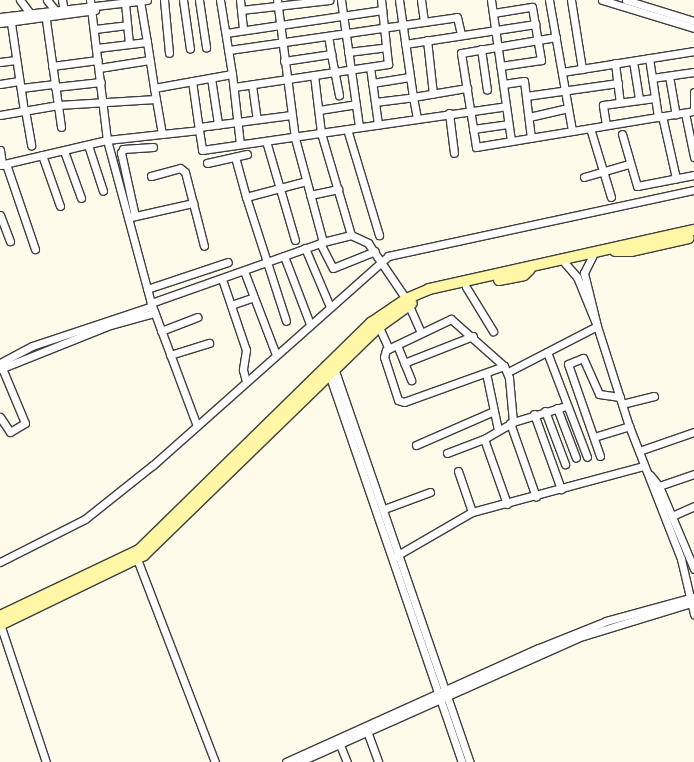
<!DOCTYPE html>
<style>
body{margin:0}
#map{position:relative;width:694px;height:762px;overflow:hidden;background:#fffbea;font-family:Merriweather,serif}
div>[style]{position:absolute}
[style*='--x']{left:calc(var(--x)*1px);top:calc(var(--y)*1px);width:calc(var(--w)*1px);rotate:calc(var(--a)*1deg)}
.roads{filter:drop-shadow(1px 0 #3e3e3e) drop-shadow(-1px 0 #3e3e3e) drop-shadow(0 1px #3e3e3e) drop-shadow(0 -1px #3e3e3e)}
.street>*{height:7px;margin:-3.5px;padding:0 3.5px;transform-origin:3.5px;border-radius:3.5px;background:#fff}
.secondary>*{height:10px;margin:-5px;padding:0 5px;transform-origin:5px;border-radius:5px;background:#fff7a5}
span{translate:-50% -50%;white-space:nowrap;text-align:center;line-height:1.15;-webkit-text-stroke:4px #fff;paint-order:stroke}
</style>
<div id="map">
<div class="roads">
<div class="street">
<div style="--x:20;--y:0;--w:20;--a:53"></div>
<div style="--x:47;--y:0;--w:14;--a:51"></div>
<div style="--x:62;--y:0;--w:10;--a:79"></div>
<div style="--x:90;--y:0;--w:141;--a:83.1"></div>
<div style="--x:107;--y:140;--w:169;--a:74.9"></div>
<div style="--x:151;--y:303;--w:131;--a:69.5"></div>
<div style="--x:164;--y:0;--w:53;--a:84.6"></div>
<div style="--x:183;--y:0;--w:49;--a:81.9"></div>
<div style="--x:199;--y:0;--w:48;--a:81.5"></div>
<div style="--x:240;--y:0;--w:29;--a:84"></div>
<div style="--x:341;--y:0;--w:128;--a:81.9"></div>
<div style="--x:421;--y:0;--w:22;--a:82"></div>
<div style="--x:491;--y:0;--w:142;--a:81.9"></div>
<div style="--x:549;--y:0;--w:133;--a:80"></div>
<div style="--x:571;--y:0;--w:70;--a:80.9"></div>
<div style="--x:602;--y:0;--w:96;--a:16.9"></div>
<div style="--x:626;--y:0;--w:71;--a:17.2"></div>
<div style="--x:125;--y:3;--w:41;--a:84.4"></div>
<div style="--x:241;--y:10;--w:89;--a:-6.5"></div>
<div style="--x:45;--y:13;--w:115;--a:82"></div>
<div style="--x:493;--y:13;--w:39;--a:-9"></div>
<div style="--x:532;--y:7;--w:54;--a:80.4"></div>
<div style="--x:541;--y:60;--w:41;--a:171.7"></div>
<div style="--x:0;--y:17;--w:148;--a:-6.6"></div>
<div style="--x:0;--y:23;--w:96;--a:-7.8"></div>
<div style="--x:11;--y:23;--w:89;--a:81.6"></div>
<div style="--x:95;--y:29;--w:32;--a:-7"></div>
<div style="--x:226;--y:33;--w:158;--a:-8.4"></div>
<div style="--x:556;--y:37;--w:96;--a:170.4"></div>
<div style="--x:461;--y:53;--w:95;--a:80.9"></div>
<div style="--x:476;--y:147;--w:221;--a:-9.4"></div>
<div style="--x:427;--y:40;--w:54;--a:83.7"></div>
<div style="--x:147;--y:42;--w:47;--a:81.3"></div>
<div style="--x:405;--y:44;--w:132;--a:-8.7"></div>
<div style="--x:97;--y:48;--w:50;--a:-6.8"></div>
<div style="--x:147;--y:42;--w:42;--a:-99.7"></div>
<div style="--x:481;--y:49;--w:41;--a:81.7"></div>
<div style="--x:229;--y:50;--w:230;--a:-8.2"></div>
<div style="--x:457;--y:17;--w:18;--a:77"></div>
<div style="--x:348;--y:52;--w:38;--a:-7"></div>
<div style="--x:331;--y:54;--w:42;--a:79"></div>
<div style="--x:649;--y:58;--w:60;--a:81.3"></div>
<div style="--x:284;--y:61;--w:48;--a:-8.5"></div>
<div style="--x:331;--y:54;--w:18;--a:-99"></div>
<div style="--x:633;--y:61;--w:39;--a:81"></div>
<div style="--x:0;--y:62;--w:16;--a:-7"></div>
<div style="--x:615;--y:63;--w:39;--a:83"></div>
<div style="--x:52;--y:66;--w:46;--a:-7.4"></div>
<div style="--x:370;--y:67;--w:58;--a:82"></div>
<div style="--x:99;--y:68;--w:51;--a:-9.1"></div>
<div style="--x:562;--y:72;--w:134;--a:-9"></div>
<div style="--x:232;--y:74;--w:70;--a:83.5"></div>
<div style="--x:314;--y:75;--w:58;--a:83.1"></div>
<div style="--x:321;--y:133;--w:106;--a:73.6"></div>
<div style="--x:669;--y:76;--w:39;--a:80"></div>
<div style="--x:211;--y:78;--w:47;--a:81.3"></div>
<div style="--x:652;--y:78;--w:42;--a:-8.1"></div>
<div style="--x:192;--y:81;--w:49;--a:81.9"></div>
<div style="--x:372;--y:83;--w:38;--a:-9"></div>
<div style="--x:0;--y:84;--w:19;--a:-9"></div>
<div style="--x:503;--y:84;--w:21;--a:-8"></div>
<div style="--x:524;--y:81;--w:57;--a:83"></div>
<div style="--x:252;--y:85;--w:34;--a:82"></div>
<div style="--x:55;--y:87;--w:46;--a:-6.2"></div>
<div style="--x:234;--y:87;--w:156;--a:-8.5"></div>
<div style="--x:388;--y:64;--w:64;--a:-96.2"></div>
<div style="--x:21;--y:88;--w:34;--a:-7"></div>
<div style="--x:526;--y:96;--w:93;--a:-8"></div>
<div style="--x:375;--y:102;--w:38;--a:-7"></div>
<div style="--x:413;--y:97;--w:98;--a:-98.2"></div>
<div style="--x:25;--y:110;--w:36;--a:80"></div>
<div style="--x:319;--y:110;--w:37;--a:-9"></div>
<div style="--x:694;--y:111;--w:19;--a:-90"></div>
<div style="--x:449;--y:113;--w:40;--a:82.9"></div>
<div style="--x:685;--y:113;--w:45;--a:78.4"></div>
<div style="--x:0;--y:115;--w:59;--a:-9.8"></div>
<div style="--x:58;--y:105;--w:98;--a:-3.5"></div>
<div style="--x:662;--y:116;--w:64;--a:77.3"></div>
<div style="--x:529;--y:117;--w:40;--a:-13"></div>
<div style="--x:417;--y:118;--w:21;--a:-101"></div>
<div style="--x:413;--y:97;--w:55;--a:-9.5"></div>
<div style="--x:606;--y:125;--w:20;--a:-99"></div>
<div style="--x:603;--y:105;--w:52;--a:-7.7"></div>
<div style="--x:199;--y:127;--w:93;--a:-7.4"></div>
<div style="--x:590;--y:128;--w:72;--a:73.1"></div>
<div style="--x:347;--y:129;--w:111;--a:73.2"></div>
<div style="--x:473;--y:129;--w:35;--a:-8"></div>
<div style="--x:162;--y:134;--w:37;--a:-6"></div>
<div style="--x:199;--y:130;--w:20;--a:81"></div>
<div style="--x:202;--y:150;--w:307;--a:-8.2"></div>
<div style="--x:622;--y:134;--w:54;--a:73.9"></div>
<div style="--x:637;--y:186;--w:58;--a:-10.9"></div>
<div style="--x:266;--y:141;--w:103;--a:73.7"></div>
<div style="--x:88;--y:145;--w:48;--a:71.9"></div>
<div style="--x:0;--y:150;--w:15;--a:82"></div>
<div style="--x:64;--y:151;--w:50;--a:70.1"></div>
<div style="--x:42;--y:155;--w:54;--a:70.6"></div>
<div style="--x:235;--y:157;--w:41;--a:74.6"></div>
<div style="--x:246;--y:197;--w:62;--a:-14.9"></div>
<div style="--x:207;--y:163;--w:41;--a:-12.7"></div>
<div style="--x:6;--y:164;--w:90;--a:71.2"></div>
<div style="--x:0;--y:165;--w:110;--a:-13.2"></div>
<div style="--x:107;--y:140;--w:55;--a:-6.2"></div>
<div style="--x:162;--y:134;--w:47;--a:-99.9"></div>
<div style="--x:154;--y:88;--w:79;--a:-10.2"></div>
<div style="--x:232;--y:74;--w:75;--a:-99.2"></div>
<div style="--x:151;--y:176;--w:30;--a:-15"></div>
<div style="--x:180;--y:168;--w:6;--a:39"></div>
<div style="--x:185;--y:172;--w:76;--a:75.6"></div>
<div style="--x:584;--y:177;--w:47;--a:-16.1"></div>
<div style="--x:310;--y:195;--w:29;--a:-12"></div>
<div style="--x:246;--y:197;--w:130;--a:72.1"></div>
<div style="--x:0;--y:215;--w:28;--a:69"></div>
<div style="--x:135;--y:216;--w:65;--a:-102.5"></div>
<div style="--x:121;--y:153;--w:4;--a:-63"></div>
<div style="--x:123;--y:149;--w:30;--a:-4"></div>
<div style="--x:131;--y:217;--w:64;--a:-12.7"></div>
<div style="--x:323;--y:242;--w:29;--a:-14"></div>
<div style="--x:351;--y:235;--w:19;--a:25"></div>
<div style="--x:368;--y:243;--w:68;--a:55.8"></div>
<div style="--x:406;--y:299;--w:36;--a:66"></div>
<div style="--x:320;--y:243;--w:28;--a:63"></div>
<div style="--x:333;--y:268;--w:45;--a:-22"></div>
<div style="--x:305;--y:248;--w:64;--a:67"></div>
<div style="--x:593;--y:255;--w:20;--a:117"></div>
<div style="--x:584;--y:273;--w:55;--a:76.2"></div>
<div style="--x:597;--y:326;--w:105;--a:72.3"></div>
<div style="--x:629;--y:426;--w:143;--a:68.6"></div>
<div style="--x:681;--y:559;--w:57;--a:76.7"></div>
<div style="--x:284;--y:256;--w:73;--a:69.1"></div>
<div style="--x:564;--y:262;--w:20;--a:49"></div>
<div style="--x:577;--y:277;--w:48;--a:67.8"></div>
<div style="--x:244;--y:271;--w:90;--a:69.1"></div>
<div style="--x:222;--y:279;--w:75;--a:71.3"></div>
<div style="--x:246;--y:350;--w:20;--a:99"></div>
<div style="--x:243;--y:370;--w:11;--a:75"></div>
<div style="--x:466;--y:287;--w:52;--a:58.5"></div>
<div style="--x:147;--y:289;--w:85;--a:-18.4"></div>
<div style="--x:151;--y:303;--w:182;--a:-19.5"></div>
<div style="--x:323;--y:242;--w:108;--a:-105.1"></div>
<div style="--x:295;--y:138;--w:139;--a:-97.4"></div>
<div style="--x:231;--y:305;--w:24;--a:-19"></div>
<div style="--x:379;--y:327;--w:24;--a:66"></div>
<div style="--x:161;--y:331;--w:39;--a:-21"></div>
<div style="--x:397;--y:345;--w:38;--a:68"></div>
<div style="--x:547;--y:352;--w:112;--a:69.1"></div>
<div style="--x:170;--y:355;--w:41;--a:-17.1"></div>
<div style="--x:0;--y:363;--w:36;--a:-28"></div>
<div style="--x:32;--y:346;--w:126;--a:-18.4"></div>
<div style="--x:404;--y:363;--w:74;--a:-21.4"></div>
<div style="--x:504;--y:366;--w:106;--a:160.2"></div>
<div style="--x:404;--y:402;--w:6;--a:-162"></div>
<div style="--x:398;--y:400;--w:45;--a:-108"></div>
<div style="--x:384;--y:357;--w:7;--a:-74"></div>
<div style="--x:386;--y:350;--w:72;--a:-25.5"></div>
<div style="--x:451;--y:319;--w:71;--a:41.6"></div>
<div style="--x:504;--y:366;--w:13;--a:67"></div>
<div style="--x:509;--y:378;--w:44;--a:84.8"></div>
<div style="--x:0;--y:369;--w:118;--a:-21.8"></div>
<div style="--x:110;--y:325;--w:46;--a:-15.3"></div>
<div style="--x:335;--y:371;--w:414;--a:71"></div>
<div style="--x:508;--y:372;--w:100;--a:-27.3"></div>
<div style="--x:486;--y:373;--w:58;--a:78.1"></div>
<div style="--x:330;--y:377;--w:407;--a:71.1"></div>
<div style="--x:622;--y:404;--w:33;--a:-14"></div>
<div style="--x:557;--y:408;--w:53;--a:69.2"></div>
<div style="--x:545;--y:411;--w:57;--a:69.3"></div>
<div style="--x:534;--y:414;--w:80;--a:70.2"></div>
<div style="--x:0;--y:417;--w:18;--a:56"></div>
<div style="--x:10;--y:432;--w:17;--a:-31"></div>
<div style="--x:25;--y:423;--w:60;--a:-112.7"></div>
<div style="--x:510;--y:423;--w:78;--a:70.6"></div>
<div style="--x:594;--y:437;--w:37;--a:-17"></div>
<div style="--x:484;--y:439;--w:69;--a:70.5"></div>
<div style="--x:416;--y:445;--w:85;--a:-23.6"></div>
<div style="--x:639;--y:451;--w:58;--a:-19.1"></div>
<div style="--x:447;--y:453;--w:40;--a:-21"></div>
<div style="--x:484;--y:439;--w:34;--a:-30"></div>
<div style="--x:513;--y:422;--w:55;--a:-16.8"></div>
<div style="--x:600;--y:456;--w:97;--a:-109.2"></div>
<div style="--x:568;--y:364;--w:16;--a:-22"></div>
<div style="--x:583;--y:358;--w:39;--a:66"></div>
<div style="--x:599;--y:394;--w:21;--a:8"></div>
<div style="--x:458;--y:471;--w:43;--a:71.1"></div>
<div style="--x:650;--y:475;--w:14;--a:51"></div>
<div style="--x:659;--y:486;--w:90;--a:67.1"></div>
<div style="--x:659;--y:486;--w:37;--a:-19"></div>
<div style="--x:384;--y:509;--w:49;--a:-20.3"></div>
<div style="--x:672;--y:516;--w:24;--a:-24"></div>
<div style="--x:396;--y:556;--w:88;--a:-30.1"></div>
<div style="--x:472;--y:512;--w:178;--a:-15"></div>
<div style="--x:137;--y:559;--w:217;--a:69"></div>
<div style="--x:0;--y:562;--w:95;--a:-26.8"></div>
<div style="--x:85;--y:519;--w:87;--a:-38.5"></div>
<div style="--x:153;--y:465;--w:314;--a:-41.6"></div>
<div style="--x:388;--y:256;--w:313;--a:-12.2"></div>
<div style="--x:0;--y:624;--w:145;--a:71.6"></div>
<div style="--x:367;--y:731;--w:33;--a:70"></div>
<div style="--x:338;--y:740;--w:24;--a:68"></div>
<div style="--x:286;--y:762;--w:277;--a:-24.3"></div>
<div style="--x:539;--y:648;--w:72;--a:-21.9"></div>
<div style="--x:606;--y:621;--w:91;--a:-15.3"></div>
<div style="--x:299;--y:762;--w:304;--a:-24"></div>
<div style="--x:577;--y:638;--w:122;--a:-17.1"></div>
</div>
<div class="secondary">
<div style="--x:615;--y:251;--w:16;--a:0"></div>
<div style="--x:631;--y:251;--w:59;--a:-12.6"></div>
<div style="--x:499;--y:280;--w:25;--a:-11"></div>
<div style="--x:524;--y:275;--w:8;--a:-45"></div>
<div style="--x:0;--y:616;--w:154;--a:-25.4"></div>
<div style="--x:139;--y:550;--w:325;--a:-44.4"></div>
<div style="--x:371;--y:323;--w:42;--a:-34.4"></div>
<div style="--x:406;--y:299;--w:25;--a:-23"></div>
<div style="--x:429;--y:289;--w:271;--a:-12.6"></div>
<div style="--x:0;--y:625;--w:160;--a:-25.9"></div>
<div style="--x:144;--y:555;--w:324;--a:-44.2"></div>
<div style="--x:376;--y:329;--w:44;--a:-35.8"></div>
</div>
</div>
</div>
